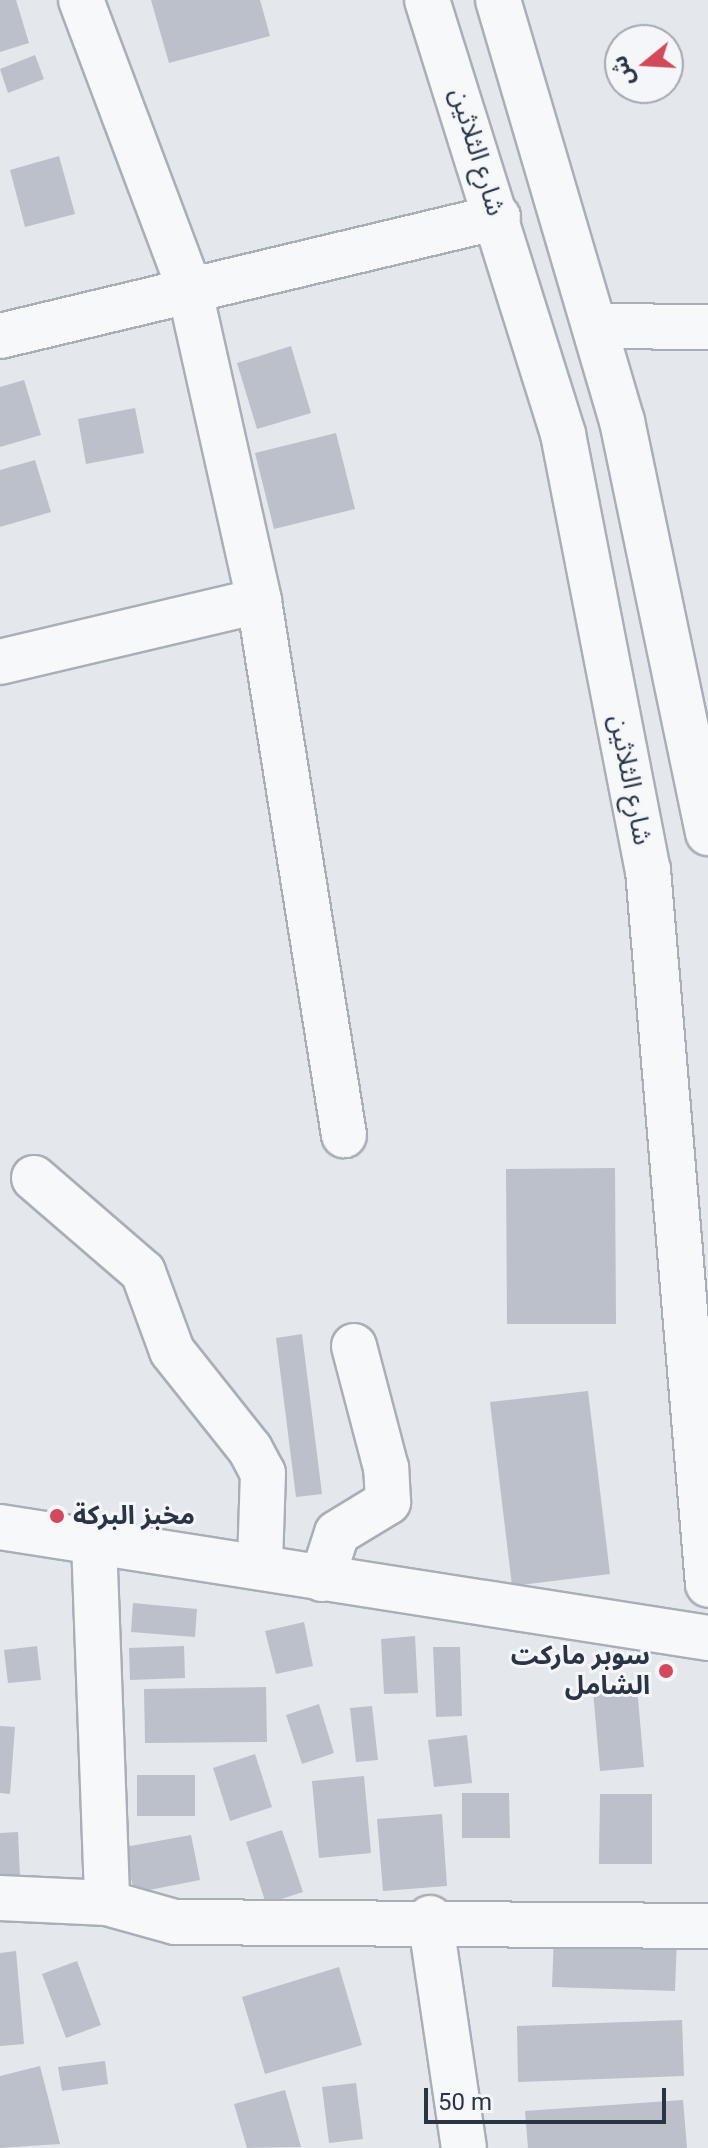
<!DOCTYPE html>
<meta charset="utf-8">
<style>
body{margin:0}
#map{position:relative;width:708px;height:2148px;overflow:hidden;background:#e4e7ec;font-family:Roboto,"Noto Sans Arabic",sans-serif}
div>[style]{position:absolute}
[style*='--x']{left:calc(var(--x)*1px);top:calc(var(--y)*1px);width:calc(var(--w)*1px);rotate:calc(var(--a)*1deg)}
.building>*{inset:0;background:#bbc0ca}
.roads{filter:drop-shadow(2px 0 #a9aeb7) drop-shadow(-2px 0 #a9aeb7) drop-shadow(0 2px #a9aeb7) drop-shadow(0 -2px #a9aeb7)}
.minor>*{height:44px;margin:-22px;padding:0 22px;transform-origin:22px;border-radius:22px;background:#f7f8fa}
.dots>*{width:22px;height:22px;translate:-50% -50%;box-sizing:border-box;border:4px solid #f4f6f9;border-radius:50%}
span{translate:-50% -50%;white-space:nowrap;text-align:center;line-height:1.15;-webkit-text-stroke:6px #f4f6f9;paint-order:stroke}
.street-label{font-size:26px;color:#2b3445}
.poi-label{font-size:26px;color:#2b3445;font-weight:700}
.left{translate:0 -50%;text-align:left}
.right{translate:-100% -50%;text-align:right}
.north{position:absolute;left:604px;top:24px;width:80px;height:80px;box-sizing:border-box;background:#f4f6f9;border:2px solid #a4a8b1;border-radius:50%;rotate:252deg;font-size:22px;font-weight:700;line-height:32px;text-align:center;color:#2b3445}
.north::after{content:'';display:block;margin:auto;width:28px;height:36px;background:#d1495b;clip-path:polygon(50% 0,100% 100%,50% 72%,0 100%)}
.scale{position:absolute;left:424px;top:2088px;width:242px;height:36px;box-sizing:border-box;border:4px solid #2b3445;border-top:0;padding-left:10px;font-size:24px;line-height:28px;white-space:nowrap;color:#2b3445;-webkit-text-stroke:6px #f4f6f9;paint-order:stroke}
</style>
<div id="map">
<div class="building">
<div style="clip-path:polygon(0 0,16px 0,29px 43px,0 52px)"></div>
<div style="clip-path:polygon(151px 0,260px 0,270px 36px,169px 63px)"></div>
<div style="clip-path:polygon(35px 55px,44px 79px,8px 93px,0 69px)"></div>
<div style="clip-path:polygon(59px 156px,75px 214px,25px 227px,10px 170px)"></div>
<div style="clip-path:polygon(291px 346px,311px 413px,257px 429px,237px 363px)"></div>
<div style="clip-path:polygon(24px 380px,41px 435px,0 447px,0 387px)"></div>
<div style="clip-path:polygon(135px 408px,144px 453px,86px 464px,78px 419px)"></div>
<div style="clip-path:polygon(336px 433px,355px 509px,274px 529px,255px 453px)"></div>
<div style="clip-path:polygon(35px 460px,51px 512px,0 527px,0 470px)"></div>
<div style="clip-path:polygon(615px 1168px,616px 1324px,507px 1324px,506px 1169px)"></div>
<div style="clip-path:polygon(302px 1334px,322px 1494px,296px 1497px,276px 1338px)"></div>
<div style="clip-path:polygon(588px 1391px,610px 1574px,512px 1586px,490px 1402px)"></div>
<div style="clip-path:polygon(133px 1603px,197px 1609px,195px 1637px,131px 1632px)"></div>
<div style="clip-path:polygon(304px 1622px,313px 1666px,276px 1674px,265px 1631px)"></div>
<div style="clip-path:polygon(415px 1636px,418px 1693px,384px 1694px,381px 1639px)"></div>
<div style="clip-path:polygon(37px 1646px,41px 1680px,8px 1683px,4px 1650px)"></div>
<div style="clip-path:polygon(184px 1646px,185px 1678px,130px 1680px,129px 1648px)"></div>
<div style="clip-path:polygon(433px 1647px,460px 1647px,462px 1716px,436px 1717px)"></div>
<div style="clip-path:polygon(266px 1687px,267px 1742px,145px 1743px,144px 1689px)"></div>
<div style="clip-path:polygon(637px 1687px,644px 1767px,600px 1771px,593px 1691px)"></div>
<div style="clip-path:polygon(319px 1704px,334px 1753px,302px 1764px,286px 1715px)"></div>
<div style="clip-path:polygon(372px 1706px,378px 1760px,356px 1762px,350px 1708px)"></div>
<div style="clip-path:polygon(0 1726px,15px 1727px,10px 1794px,0 1793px)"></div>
<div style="clip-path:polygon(467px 1735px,472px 1783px,434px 1787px,428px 1740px)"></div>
<div style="clip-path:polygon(255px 1754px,272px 1807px,230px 1821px,213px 1768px)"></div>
<div style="clip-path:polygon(137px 1775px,195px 1775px,195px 1816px,137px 1816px)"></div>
<div style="clip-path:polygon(364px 1776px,371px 1853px,319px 1858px,312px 1781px)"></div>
<div style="clip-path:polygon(462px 1793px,509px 1793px,510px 1838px,462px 1838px)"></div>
<div style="clip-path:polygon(600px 1794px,652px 1794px,652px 1864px,599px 1864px)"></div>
<div style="clip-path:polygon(442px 1814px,447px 1886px,383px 1891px,377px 1819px)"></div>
<div style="clip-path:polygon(282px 1830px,303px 1892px,266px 1904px,246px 1842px)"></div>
<div style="clip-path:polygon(18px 1832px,20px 1877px,0 1878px,0 1833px)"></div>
<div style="clip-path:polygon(191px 1835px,200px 1880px,134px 1893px,125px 1847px)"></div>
<div style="clip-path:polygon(554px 1934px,677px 1938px,675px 1991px,552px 1987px)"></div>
<div style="clip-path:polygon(16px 1951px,24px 2044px,0 2046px,0 1953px)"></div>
<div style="clip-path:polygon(77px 1961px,101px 2025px,66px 2038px,42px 1974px)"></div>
<div style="clip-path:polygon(339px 1967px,362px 2045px,265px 2074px,242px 1997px)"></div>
<div style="clip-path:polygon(682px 2020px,684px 2076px,518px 2082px,517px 2026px)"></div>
<div style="clip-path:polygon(105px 2061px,108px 2084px,62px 2091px,58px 2067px)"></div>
<div style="clip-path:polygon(40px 2066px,60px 2144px,0 2148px,0 2076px)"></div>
<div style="clip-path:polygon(356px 2083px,363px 2139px,329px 2143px,322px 2087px)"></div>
<div style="clip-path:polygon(285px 2090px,301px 2147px,247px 2148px,234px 2104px)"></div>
<div style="clip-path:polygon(683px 2100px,687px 2148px,528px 2148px,525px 2111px)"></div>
</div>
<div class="roads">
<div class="minor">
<div style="--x:81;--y:0;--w:307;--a:69.4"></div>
<div style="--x:189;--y:287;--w:322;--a:77.4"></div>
<div style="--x:259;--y:601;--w:541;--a:80.96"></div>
<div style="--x:427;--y:0;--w:455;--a:72.6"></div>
<div style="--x:563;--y:434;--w:444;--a:79"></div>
<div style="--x:648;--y:870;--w:717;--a:85.2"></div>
<div style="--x:498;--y:0;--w:439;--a:73.6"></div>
<div style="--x:622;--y:421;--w:421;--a:78.2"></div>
<div style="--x:595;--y:326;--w:113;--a:0.5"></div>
<div style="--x:0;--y:336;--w:512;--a:-13.44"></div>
<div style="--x:0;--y:662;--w:266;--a:-13.3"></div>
<div style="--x:34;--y:1178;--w:144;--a:40.8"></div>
<div style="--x:143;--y:1272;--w:84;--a:69.8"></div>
<div style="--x:172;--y:1351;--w:125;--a:51.5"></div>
<div style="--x:250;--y:1449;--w:27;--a:62"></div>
<div style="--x:263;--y:1473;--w:91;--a:91.9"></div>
<div style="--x:0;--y:1527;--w:717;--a:8.91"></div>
<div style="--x:94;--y:1541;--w:362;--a:87.9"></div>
<div style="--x:322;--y:1579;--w:48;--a:-71.9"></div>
<div style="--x:337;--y:1533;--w:60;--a:-31.3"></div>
<div style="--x:388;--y:1502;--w:34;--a:-93"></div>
<div style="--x:386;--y:1468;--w:126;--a:-104.7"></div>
<div style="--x:0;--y:1898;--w:107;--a:2.7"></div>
<div style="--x:107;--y:1903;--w:71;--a:15.6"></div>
<div style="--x:175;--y:1922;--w:533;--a:0.43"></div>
<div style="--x:430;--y:1918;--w:232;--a:81.6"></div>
</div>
</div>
<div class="dots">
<div style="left:57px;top:1516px;background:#d1495b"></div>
<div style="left:666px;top:1671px;background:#d1495b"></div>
</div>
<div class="street-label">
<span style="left:477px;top:152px;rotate:73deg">شارع الثلاثين</span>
<span style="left:630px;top:780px;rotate:79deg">شارع الثلاثين</span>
</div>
<div class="poi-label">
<span class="left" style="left:73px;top:1516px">مخبز البركة</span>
<span class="right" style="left:650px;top:1671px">سوبر ماركت<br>الشامل</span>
</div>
<div class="north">ش</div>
<div class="scale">50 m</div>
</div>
